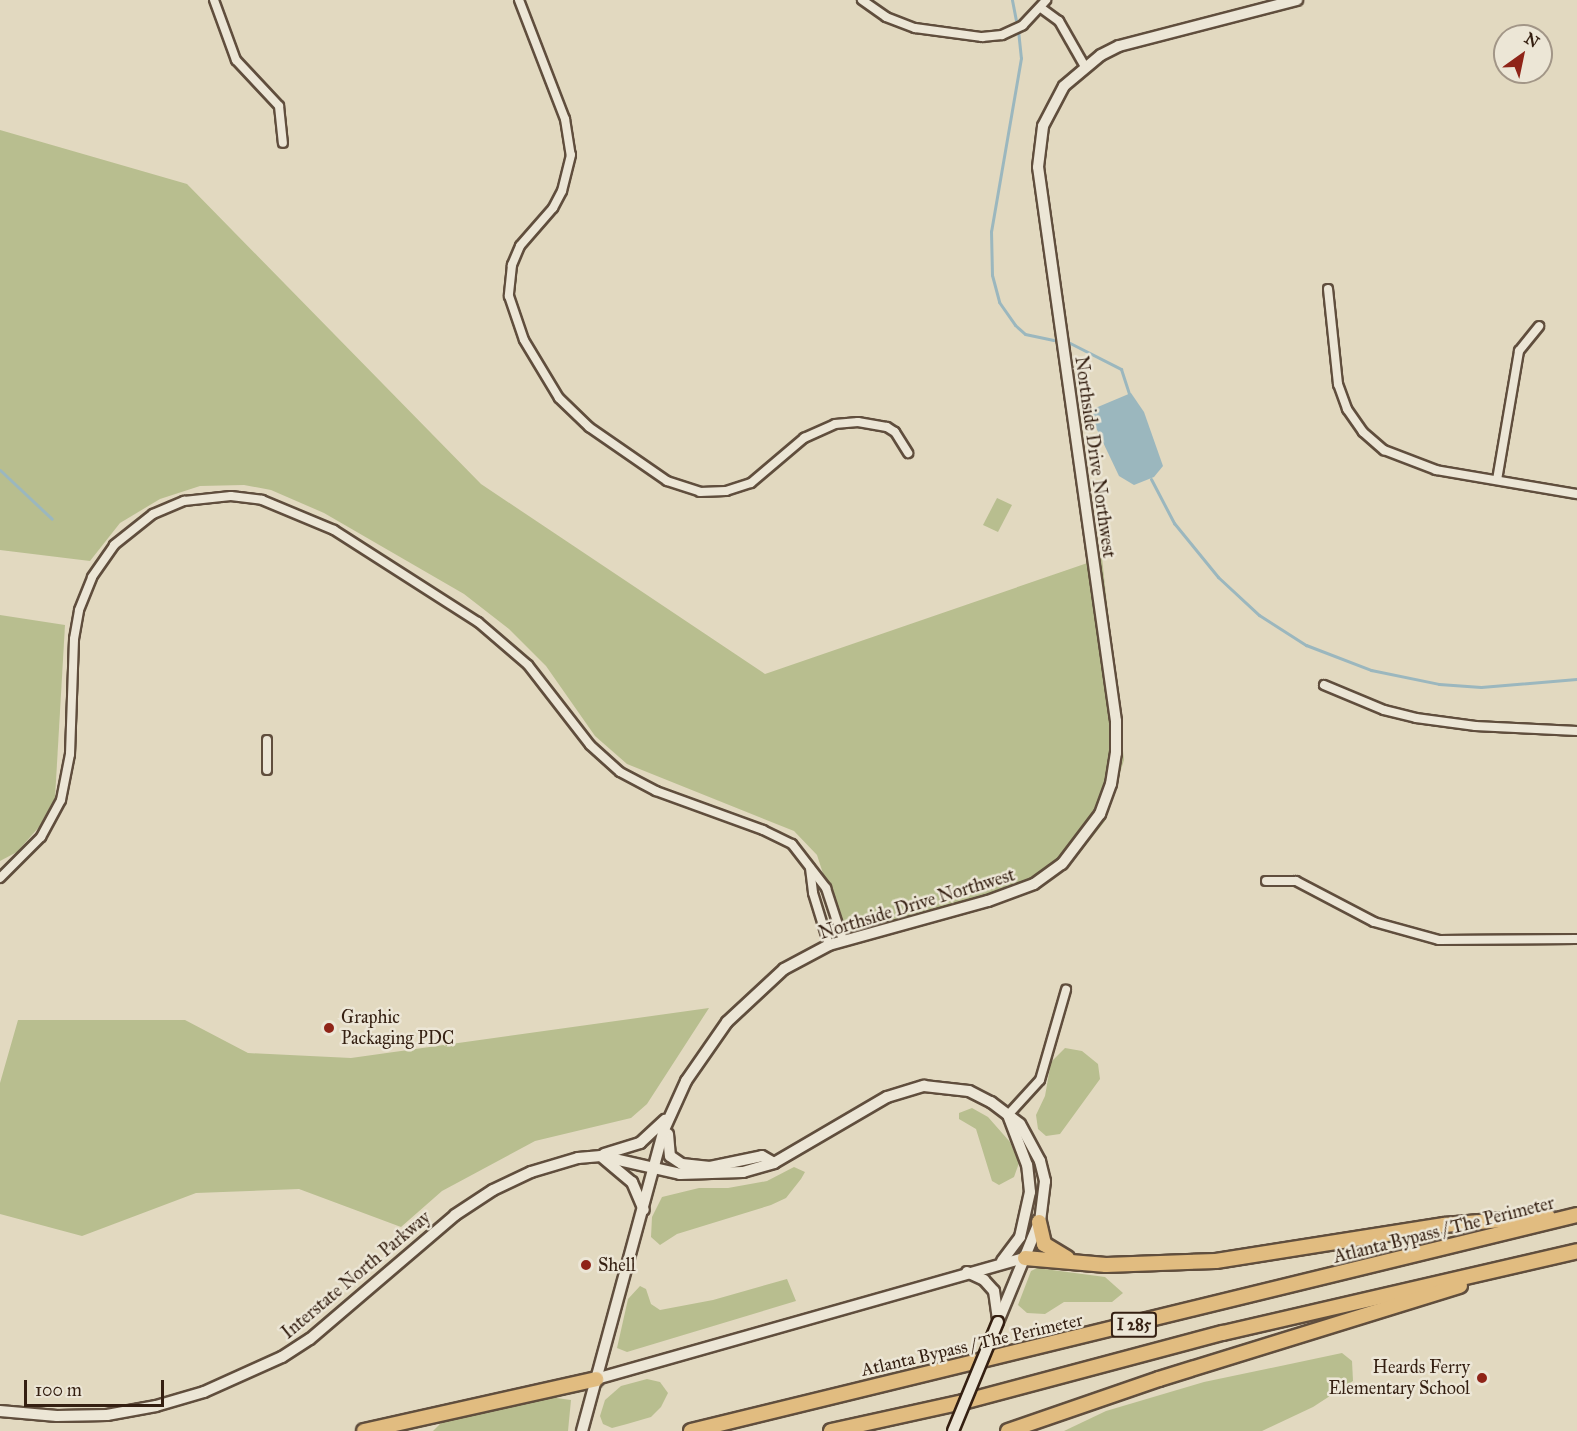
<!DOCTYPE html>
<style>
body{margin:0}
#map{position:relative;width:1577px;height:1431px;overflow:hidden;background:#e2d9c0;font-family:"IM FELL Great Primer",serif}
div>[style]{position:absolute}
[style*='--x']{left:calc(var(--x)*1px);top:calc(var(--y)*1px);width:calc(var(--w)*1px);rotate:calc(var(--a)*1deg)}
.green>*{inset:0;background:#b8be8f}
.water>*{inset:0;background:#9bb7be}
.stream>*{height:3px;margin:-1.5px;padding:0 1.5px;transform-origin:1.5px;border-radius:1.5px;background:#9bb7be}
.roads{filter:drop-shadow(2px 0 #604e3d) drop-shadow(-2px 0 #604e3d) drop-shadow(0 2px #604e3d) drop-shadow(0 -2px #604e3d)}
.street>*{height:8px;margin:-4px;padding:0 4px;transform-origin:4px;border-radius:4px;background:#ece6d6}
.secondary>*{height:10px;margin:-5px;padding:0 5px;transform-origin:5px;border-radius:5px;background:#ece6d6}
.highway>*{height:14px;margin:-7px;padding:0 7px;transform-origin:7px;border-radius:7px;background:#e1bc80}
.bridges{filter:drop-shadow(2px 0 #341f11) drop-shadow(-2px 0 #341f11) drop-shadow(0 2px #341f11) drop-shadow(0 -2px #341f11)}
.secondary-bridge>*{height:10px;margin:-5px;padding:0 5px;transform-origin:5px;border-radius:5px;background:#ece6d6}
.dots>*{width:16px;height:16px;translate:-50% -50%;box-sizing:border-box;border:3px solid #ece6d6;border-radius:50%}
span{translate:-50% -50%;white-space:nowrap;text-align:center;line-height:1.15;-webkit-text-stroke:5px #ece6d6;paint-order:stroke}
.shield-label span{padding:2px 4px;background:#ece6d6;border:2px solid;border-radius:4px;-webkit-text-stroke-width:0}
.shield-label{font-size:16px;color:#341f11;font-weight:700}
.street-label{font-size:18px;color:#341f11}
.poi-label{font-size:18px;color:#341f11}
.left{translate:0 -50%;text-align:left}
.right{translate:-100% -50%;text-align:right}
.north{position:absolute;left:1493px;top:24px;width:60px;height:60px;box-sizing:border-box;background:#ece6d6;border:2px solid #a29687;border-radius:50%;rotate:33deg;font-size:16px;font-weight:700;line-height:24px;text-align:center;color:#341f11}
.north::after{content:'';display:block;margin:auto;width:21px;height:27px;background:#8f2418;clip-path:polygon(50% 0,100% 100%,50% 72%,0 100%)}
.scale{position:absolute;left:24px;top:1380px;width:140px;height:27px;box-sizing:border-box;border:3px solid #341f11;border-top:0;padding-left:8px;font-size:18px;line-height:21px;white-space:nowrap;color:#341f11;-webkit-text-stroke:4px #ece6d6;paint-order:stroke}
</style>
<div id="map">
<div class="green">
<div style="clip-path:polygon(0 130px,187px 184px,481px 484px,765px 674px,1102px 558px,1124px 760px,1105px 821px,1071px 864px,1015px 894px,941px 919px,843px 935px,817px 855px,794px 831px,627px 764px,595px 736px,546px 666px,509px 629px,464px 594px,324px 513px,271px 490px,244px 485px,200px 486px,160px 499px,120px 523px,90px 561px,0 550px)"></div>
<div style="clip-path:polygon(997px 498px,1012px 505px,998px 532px,983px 525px)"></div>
<div style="clip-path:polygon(0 615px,65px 625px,55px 798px,39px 827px,17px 852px,0 861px)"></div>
<div style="clip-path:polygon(709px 1008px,647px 1104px,631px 1118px,535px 1141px,442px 1191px,401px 1227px,299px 1189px,196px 1193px,82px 1236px,0 1214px,0 1083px,18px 1020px,185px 1020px,248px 1053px,351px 1058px)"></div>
<div style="clip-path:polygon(1065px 1048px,1082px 1051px,1098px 1064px,1100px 1079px,1060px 1134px,1046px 1136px,1038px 1129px,1036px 1115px,1045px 1096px,1051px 1062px)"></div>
<div style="clip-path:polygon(972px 1108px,988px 1117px,1010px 1142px,1019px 1163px,1014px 1177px,999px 1185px,992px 1181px,976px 1129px,959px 1119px,959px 1113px)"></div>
<div style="clip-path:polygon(794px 1167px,805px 1172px,801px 1179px,786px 1198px,771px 1205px,677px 1234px,660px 1245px,651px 1237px,652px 1217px,662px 1197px,699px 1188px,728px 1188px,767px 1181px)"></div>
<div style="clip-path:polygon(1037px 1268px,1105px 1277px,1123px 1293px,1112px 1302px,1064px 1302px,1045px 1314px,1027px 1313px,1018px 1305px,1031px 1271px)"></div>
<div style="clip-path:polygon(787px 1279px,796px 1301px,627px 1352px,617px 1348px,628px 1299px,640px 1286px,646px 1289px,651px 1304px,660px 1310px,713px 1300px)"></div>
<div style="clip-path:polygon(1342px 1353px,1352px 1361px,1353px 1381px,1313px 1407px,1262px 1431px,1064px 1431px,1106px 1411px,1204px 1382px)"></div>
<div style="clip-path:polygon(647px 1379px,660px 1382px,668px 1393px,661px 1407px,651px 1417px,627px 1424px,612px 1428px,603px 1424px,600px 1416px,605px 1400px,621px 1386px)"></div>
<div style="clip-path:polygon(549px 1397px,571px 1400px,568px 1431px,433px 1431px,444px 1420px)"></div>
</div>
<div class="water">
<div style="clip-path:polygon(1131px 393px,1144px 412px,1163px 466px,1154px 477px,1134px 485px,1119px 476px,1090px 415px,1093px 409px)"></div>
</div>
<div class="stream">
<div style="--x:1012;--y:0;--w:20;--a:79"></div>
<div style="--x:1018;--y:30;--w:28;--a:84"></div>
<div style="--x:1021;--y:58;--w:176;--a:99.8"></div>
<div style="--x:991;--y:231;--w:44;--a:88.7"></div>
<div style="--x:992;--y:275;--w:28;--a:75"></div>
<div style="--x:999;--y:302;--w:28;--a:55"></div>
<div style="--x:1015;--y:325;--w:13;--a:42"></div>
<div style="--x:1025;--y:334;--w:29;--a:12"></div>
<div style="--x:1066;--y:341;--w:62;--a:27"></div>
<div style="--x:1121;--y:369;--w:28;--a:72"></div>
<div style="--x:0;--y:470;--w:71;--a:43.3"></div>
<div style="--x:1151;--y:479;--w:50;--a:62.4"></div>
<div style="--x:1174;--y:523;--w:70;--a:50.8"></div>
<div style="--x:1218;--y:577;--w:56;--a:42.8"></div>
<div style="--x:1259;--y:615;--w:56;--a:32.6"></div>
<div style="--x:1306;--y:645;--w:70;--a:21"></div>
<div style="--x:1371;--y:670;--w:69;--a:11.6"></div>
<div style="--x:1439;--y:684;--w:42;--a:4.1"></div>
<div style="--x:1481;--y:687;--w:96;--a:-4.8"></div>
</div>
<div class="roads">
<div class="street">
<div style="--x:214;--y:0;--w:64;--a:69.9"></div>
<div style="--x:236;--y:60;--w:63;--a:46.9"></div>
<div style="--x:279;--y:106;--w:37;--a:84"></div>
<div style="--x:519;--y:0;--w:128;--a:68.9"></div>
<div style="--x:565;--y:119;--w:36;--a:81"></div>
<div style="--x:571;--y:155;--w:37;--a:104"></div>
<div style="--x:562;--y:191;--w:19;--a:118"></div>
<div style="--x:553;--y:208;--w:50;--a:131"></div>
<div style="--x:520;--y:246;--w:21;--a:113"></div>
<div style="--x:512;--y:265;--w:31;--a:96"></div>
<div style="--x:509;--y:296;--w:46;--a:71.2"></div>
<div style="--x:524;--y:340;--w:68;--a:58.9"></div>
<div style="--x:559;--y:398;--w:42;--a:44"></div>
<div style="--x:589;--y:427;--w:95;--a:34.7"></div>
<div style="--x:667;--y:481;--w:35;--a:18"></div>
<div style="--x:700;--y:492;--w:26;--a:-2"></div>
<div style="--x:726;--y:491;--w:26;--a:-18"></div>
<div style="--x:751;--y:483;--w:70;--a:-40.3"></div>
<div style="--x:804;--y:438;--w:34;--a:-24"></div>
<div style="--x:835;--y:424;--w:23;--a:-5"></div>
<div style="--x:858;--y:422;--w:29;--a:10"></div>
<div style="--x:887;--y:427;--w:9;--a:32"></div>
<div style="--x:895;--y:432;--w:25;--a:58"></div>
<div style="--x:862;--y:0;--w:29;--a:35"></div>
<div style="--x:886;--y:17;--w:31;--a:21"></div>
<div style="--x:915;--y:28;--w:68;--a:7.7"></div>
<div style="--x:982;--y:37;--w:20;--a:-6"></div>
<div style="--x:1002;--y:35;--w:23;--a:-25"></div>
<div style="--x:1023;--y:25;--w:34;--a:-47"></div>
<div style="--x:1041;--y:8;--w:22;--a:36"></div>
<div style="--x:1059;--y:21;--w:51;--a:60.4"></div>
<div style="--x:1328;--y:289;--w:96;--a:84"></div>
<div style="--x:1338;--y:384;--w:27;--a:70"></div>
<div style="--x:1347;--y:409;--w:28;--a:55"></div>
<div style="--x:1363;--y:432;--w:28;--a:41"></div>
<div style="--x:1384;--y:450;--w:56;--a:21"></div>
<div style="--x:1436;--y:470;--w:143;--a:9.7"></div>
<div style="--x:1497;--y:480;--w:131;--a:-80.3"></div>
<div style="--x:1519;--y:351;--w:32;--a:-51"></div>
<div style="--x:1324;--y:685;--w:65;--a:22.6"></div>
<div style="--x:1384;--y:710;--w:33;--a:14"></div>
<div style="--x:1416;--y:718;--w:60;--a:7.7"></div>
<div style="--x:1475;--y:726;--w:102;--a:2.8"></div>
<div style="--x:267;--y:770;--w:30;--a:-90"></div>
<div style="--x:810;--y:868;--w:25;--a:83"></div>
<div style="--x:813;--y:893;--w:54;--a:72.9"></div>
<div style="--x:0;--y:878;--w:58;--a:-45"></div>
<div style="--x:41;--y:837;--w:42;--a:-61.6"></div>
<div style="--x:61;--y:800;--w:47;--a:-78.9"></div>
<div style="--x:70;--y:754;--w:115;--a:-88"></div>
<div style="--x:74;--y:639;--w:29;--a:-80"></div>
<div style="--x:79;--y:610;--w:35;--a:-68"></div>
<div style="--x:92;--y:577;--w:39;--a:-55"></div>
<div style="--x:114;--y:545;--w:50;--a:-38.5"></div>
<div style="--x:153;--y:514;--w:34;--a:-23"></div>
<div style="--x:184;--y:501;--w:47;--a:-6.1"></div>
<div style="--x:231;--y:496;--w:31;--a:7"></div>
<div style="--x:262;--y:500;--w:78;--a:22.6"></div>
<div style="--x:334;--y:530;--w:171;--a:32.6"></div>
<div style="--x:478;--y:622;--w:66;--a:40.7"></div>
<div style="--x:528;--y:665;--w:101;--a:52.2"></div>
<div style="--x:590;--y:745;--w:40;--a:42"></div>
<div style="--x:620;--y:772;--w:41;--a:27.8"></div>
<div style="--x:656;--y:791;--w:114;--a:20"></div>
<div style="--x:763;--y:830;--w:32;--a:26"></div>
<div style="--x:792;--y:844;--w:56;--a:52.3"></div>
<div style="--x:826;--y:888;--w:55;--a:71.9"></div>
<div style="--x:1266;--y:881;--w:30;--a:0"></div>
<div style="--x:1296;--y:881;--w:88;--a:27.7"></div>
<div style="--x:1374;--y:922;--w:67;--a:15.5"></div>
<div style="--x:1439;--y:940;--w:138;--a:-0.4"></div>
<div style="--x:1008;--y:1115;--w:47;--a:-47.6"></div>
<div style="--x:1040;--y:1080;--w:94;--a:-73.9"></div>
</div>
<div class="secondary">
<div style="--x:668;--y:1134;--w:22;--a:85"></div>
<div style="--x:670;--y:1156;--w:14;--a:34"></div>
<div style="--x:682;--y:1164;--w:28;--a:6"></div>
<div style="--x:710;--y:1167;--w:53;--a:-11.9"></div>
<div style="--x:762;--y:1156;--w:14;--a:30"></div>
<div style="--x:604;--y:1154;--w:38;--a:-17"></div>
<div style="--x:640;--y:1143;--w:34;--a:-43"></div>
<div style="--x:603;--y:1158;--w:38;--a:40"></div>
<div style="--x:632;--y:1182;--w:30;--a:67"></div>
<div style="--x:1002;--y:1261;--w:30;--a:-53"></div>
<div style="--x:1020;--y:1237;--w:46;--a:-77.5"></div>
<div style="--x:1030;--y:1192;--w:27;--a:-96"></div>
<div style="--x:1027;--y:1165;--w:53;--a:-110.8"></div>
<div style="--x:967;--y:1272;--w:19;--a:25"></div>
<div style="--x:984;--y:1280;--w:15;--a:48"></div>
<div style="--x:994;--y:1291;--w:28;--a:82"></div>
<div style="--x:596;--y:1379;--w:446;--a:-15.8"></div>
<div style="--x:0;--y:1411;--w:57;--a:5"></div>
<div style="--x:57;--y:1416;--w:50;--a:-1.1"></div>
<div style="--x:107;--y:1415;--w:50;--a:-10.4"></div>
<div style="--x:156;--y:1406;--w:50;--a:-16.3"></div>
<div style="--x:204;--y:1392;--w:85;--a:-24.2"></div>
<div style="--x:282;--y:1357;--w:33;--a:-33"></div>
<div style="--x:310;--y:1339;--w:191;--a:-40.5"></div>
<div style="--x:455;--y:1215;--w:45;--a:-33.3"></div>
<div style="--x:493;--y:1190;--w:42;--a:-25.3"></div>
<div style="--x:531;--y:1172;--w:49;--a:-16.6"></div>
<div style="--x:578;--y:1158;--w:23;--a:-5"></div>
<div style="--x:601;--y:1156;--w:81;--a:12.8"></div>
<div style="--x:680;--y:1174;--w:63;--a:-1.8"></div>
<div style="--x:743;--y:1172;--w:32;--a:-16"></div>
<div style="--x:774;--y:1163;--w:131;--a:-30.3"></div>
<div style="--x:887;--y:1097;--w:39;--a:-17"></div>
<div style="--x:924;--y:1086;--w:45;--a:6.3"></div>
<div style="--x:969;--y:1091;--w:25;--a:27"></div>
<div style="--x:991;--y:1102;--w:36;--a:37"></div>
<div style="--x:1020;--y:1124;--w:42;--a:61.6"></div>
<div style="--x:1040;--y:1161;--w:21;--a:76"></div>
<div style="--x:1045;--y:1181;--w:39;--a:97"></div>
<div style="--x:1040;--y:1220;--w:110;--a:112.4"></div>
<div style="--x:582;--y:1431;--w:310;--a:-74.8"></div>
<div style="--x:663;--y:1132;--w:56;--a:-65.7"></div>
<div style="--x:686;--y:1081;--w:72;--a:-55.2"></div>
<div style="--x:727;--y:1022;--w:78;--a:-42.9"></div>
<div style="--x:784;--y:969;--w:51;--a:-28.1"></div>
<div style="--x:829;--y:945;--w:165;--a:-15.5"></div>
<div style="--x:988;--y:901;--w:49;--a:-20.3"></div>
<div style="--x:1034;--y:884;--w:34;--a:-36"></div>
<div style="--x:1062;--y:864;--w:63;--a:-52.8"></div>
<div style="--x:1100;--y:814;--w:32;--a:-70"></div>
<div style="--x:1111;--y:784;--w:31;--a:-81"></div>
<div style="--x:1116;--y:753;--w:32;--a:-90"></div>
<div style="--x:1116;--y:721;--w:559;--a:-98.01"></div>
<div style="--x:1038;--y:167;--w:41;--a:-83"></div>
<div style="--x:1043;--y:126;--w:45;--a:-62.3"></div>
<div style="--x:1064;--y:86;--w:48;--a:-40"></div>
<div style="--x:1101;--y:55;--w:20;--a:-27"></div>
<div style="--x:1119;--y:46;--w:184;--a:-14.5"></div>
</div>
<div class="highway">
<div style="--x:1039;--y:1222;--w:23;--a:77"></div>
<div style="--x:1044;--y:1244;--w:27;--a:31"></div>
<div style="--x:1025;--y:1258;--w:81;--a:4.9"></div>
<div style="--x:1106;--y:1265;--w:110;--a:-2.1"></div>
<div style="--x:1216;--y:1261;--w:231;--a:-9"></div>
<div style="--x:1444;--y:1225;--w:104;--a:-4.9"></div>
<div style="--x:364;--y:1431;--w:238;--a:-12.6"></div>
<div style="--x:691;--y:1431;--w:912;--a:-13.7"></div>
<div style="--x:831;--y:1431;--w:135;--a:-12.4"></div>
<div style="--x:963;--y:1402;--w:269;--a:-14.9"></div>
<div style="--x:1223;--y:1333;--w:363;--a:-13"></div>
<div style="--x:1008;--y:1431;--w:160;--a:-19"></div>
<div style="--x:1159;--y:1379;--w:315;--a:-17.2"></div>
</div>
</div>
<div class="bridges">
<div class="secondary-bridge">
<div style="--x:953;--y:1431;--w:118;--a:-67.6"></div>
</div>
</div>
<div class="dots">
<div style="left:329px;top:1028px;background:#8f2418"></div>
<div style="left:586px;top:1265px;background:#8f2418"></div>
<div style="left:1482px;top:1378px;background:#8f2418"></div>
</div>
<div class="shield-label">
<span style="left:1134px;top:1325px">I 285</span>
</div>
<div class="street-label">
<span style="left:1095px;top:457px;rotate:82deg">Northside Drive Northwest</span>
<span style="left:917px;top:904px;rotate:-17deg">Northside Drive Northwest</span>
<span style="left:1444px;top:1230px;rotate:-14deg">Atlanta Bypass / The Perimeter</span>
<span style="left:356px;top:1275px;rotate:-40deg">Interstate North Parkway</span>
<span style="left:972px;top:1345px;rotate:-13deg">Atlanta Bypass / The Perimeter</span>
</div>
<div class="poi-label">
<span class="left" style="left:341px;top:1028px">Graphic<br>Packaging PDC</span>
<span class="left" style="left:598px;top:1265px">Shell</span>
<span class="right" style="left:1470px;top:1378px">Heards Ferry<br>Elementary School</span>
</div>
<div class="north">N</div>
<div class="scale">100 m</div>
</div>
